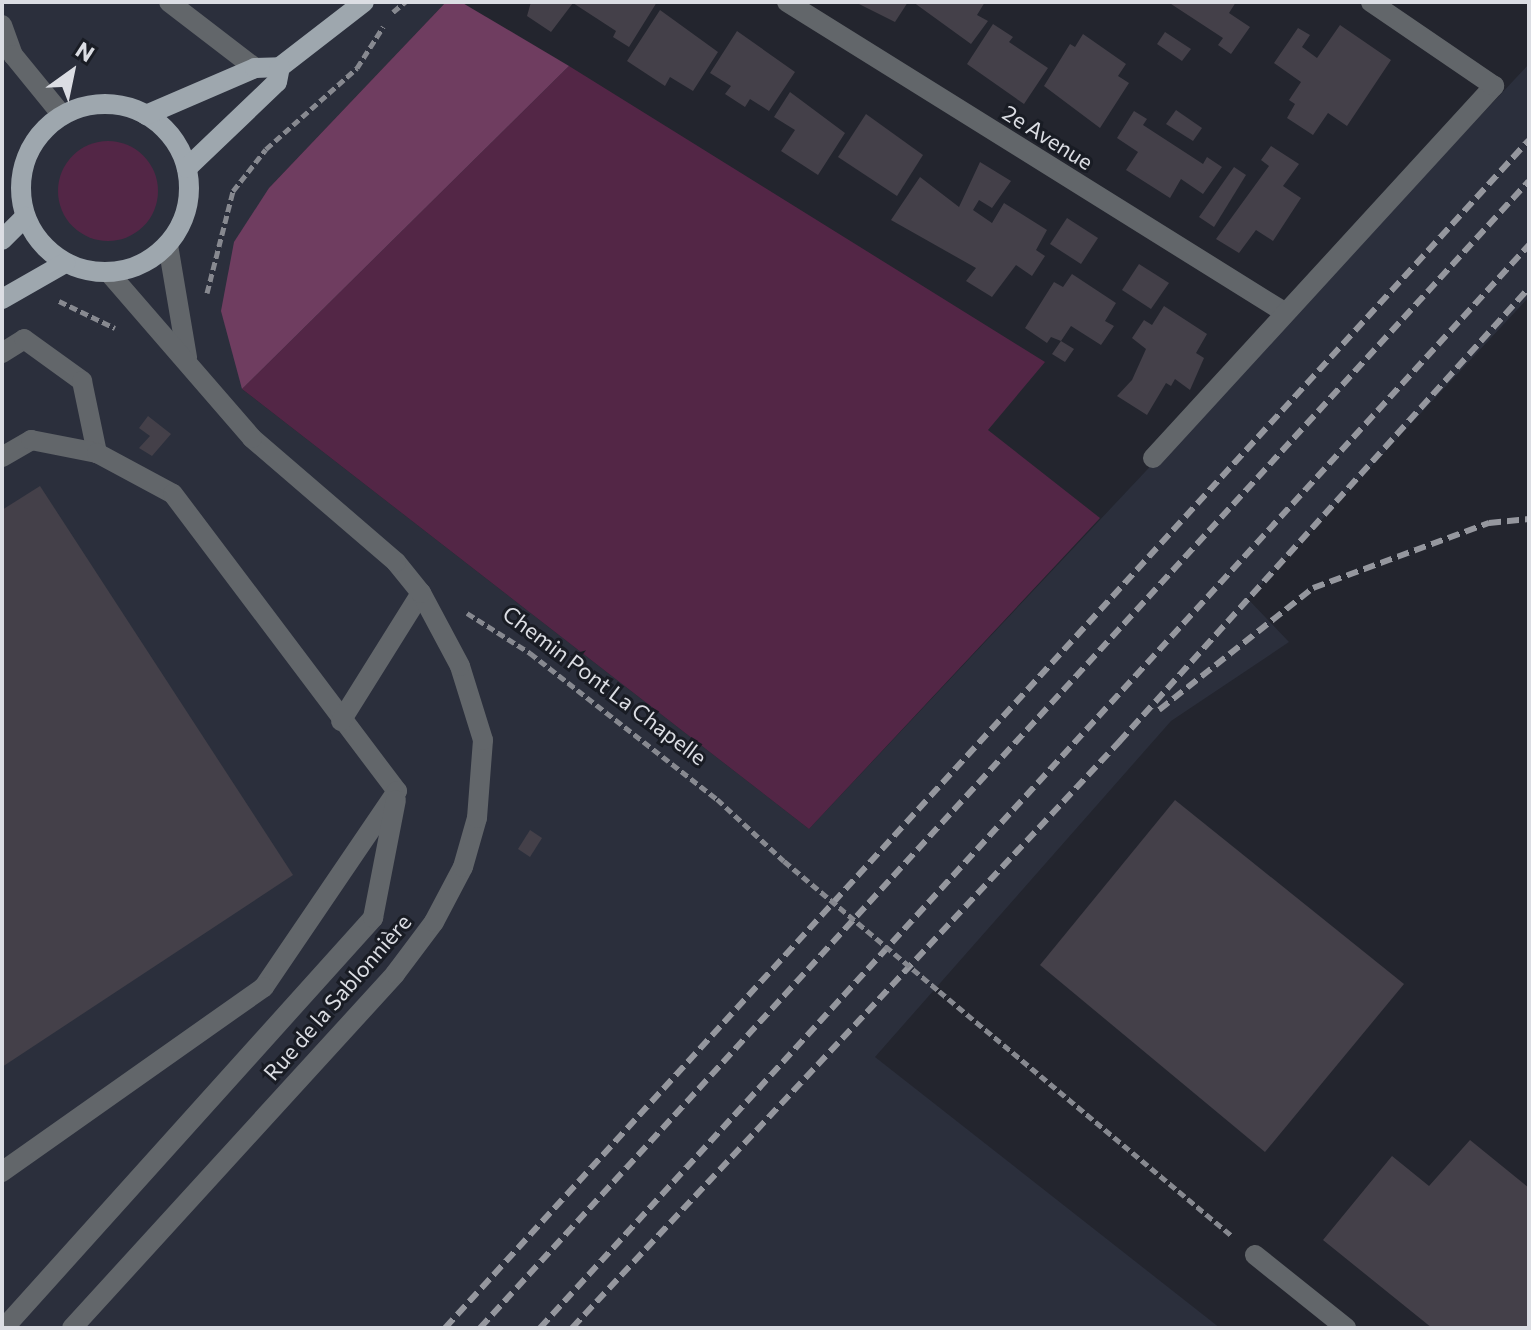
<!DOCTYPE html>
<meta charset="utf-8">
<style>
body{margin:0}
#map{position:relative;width:1531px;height:1330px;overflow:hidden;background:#23252e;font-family:Commissioner,sans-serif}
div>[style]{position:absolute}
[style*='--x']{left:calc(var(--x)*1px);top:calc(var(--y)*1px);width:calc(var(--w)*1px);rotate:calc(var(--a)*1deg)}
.built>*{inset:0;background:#2b2f3c}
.green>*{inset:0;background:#532646}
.round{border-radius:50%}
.forest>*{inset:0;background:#6f3d60}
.building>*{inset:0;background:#444049}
.path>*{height:5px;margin-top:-2.5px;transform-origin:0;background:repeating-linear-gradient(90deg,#878990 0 8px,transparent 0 12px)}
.minor>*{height:20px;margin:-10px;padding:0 10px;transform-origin:10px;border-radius:10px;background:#62666a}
.major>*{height:20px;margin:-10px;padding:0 10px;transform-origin:10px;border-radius:10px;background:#9ea7ae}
.major>.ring{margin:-10px;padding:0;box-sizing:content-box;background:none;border:20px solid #9ea7ae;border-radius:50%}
.rail>*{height:6px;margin-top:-3px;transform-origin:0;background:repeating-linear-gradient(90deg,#95979e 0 12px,transparent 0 18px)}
.path-bridge>*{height:5px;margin-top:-2.5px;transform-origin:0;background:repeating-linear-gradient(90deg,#878990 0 8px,transparent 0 12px)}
span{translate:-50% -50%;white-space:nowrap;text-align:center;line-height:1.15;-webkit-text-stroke:6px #191c24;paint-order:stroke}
.street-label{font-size:22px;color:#dbdde3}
.frame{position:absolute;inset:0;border:4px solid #dbdde3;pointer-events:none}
.north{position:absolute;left:32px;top:32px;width:80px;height:80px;-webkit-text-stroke:6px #191c24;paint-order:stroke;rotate:33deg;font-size:22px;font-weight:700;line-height:32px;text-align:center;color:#dbdde3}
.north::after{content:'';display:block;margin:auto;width:28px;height:36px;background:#dbdde3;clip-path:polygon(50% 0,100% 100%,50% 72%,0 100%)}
</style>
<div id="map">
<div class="built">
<div style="clip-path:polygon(2px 2px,446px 2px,269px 188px,242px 389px,809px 829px,1529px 64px,1529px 297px,1248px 599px,1289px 642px,1171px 721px,875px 1057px,1220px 1328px,2px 1328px)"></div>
</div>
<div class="green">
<div style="clip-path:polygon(569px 66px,1045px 362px,988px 430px,1100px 518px,809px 829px,242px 389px)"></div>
<div class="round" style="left:58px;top:141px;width:100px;height:100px"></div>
</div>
<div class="forest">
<div style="clip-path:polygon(446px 2px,461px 2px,569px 66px,242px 389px,221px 311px,234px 242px,269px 188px)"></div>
</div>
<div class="building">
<div style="clip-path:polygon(531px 2px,657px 2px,629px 47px,613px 37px,616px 31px,573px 3px,551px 32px,527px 16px)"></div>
<div style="clip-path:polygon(855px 2px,908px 2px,895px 22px)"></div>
<div style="clip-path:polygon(913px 2px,985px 2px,977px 15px,988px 21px,971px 44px)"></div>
<div style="clip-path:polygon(1168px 2px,1236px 2px,1229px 13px,1250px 27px,1231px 54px,1218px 45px,1223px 38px)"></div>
<div style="clip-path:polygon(660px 10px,718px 52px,693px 91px,670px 77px,665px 86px,627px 61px)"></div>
<div style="clip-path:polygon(993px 24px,1013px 37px,1009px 42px,1048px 68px,1024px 104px,967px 64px)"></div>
<div style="clip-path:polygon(1340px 25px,1391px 60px,1347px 126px,1328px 113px,1313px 135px,1287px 118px,1295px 104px,1289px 100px,1301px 82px,1274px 63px,1298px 28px,1310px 35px,1302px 47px,1317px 58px)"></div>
<div style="clip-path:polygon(737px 31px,795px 72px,769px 111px,750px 99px,745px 107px,725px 94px,731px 86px,710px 73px)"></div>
<div style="clip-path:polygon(1165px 32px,1191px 49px,1182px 61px,1157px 44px)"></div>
<div style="clip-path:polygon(1083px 34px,1126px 64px,1118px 76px,1129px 83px,1100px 128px,1044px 86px,1070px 44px,1075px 47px)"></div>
<div style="clip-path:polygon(790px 92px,845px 133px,818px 175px,781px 151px,795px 130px,774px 117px)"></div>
<div style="clip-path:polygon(1176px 110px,1202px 128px,1193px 141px,1166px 124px)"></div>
<div style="clip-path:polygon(1134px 111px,1147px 119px,1143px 125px,1203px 164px,1207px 157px,1222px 167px,1203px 194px,1181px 179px,1170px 198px,1126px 170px,1138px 152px,1117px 138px)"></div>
<div style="clip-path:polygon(866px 114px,923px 155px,897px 196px,838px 157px)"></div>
<div style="clip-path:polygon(1271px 146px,1299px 164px,1283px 186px,1301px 198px,1273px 241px,1256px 230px,1239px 253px,1216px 239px,1269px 166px,1261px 160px)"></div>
<div style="clip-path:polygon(980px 162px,1011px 181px,992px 208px,979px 200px,973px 210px,992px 223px,1004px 203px,1047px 230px,1036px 250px,1045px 256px,1032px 276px,1016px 265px,992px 297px,966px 281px,976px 268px,891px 220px,920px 177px,959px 207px)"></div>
<div style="clip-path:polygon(1234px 167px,1246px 175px,1214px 227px,1199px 217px)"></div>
<div style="clip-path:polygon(1067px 218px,1098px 238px,1081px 264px,1050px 244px)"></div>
<div style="clip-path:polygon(1139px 264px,1169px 283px,1151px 309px,1122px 290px)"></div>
<div style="clip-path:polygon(1072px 274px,1116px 303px,1105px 321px,1114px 326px,1101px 345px,1071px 326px,1061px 341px,1074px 349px,1065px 362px,1052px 354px,1061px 341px,1051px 337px,1047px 343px,1025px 328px,1054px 282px,1063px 287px)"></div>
<div style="clip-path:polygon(1164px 306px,1207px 334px,1196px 353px,1204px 358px,1190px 390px,1175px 379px,1171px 386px,1166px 383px,1147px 415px,1117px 396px,1132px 380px,1146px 349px,1132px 338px,1144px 320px,1152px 325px)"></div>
<div style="clip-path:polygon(148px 416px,171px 434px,152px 456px,139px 448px,150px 436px,139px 428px)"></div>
<div style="clip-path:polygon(40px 486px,293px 875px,2px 1067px,2px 510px)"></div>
<div style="clip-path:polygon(1175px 800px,1404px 984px,1265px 1152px,1040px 965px)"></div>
<div style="clip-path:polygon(530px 830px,542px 838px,530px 857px,518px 849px)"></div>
<div style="clip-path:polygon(1470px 1140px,1529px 1188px,1529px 1328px,1432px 1328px,1323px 1240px,1392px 1156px,1429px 1186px)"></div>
</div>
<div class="path">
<div style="--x:393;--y:12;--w:16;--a:-40"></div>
<div style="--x:207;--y:293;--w:105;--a:-75.7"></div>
<div style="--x:233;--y:191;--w:53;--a:-51.8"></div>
<div style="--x:266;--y:149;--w:122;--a:-41.7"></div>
<div style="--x:357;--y:68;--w:49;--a:-57.6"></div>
<div style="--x:59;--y:301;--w:62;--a:25.7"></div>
<div style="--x:467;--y:613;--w:75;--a:32.4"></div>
<div style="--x:530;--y:653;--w:237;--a:38"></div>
<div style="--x:717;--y:799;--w:91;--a:42.8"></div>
<div style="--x:939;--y:991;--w:383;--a:39.9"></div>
</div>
<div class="minor">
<div style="--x:169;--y:2;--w:108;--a:37.5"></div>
<div style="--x:787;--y:2;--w:586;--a:31.95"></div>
<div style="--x:2;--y:25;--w:32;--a:70"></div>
<div style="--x:13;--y:55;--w:77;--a:50.8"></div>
<div style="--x:168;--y:245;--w:114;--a:80.4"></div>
<div style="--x:2;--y:353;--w:26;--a:-32"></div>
<div style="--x:24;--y:339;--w:72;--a:35.9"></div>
<div style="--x:82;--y:381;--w:74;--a:78.2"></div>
<div style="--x:2;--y:457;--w:34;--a:-30"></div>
<div style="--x:31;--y:440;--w:67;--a:11.1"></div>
<div style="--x:97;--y:453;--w:86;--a:28.3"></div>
<div style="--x:173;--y:494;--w:372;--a:53"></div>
<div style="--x:397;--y:791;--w:237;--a:124.2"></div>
<div style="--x:264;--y:987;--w:321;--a:144.8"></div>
<div style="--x:1153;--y:458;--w:505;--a:-47.49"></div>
<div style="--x:1494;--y:86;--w:149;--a:-145.7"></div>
<div style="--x:341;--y:721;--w:151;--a:-58"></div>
<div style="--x:1255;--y:1255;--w:117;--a:38.7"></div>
<div style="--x:4;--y:1328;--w:552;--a:-48.01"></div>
<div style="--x:373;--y:918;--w:120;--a:-79"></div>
<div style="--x:72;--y:1328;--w:479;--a:-47.6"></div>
<div style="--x:395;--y:974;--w:65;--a:-53.1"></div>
<div style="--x:434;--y:922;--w:62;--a:-62.2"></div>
<div style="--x:463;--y:867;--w:51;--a:-74.1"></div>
<div style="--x:477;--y:818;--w:78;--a:-85.6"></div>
<div style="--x:483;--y:740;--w:77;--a:-107.3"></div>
<div style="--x:460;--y:666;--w:83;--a:-118.1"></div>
<div style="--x:421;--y:593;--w:40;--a:-129"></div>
<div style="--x:396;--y:562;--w:190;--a:-139.3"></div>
<div style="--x:252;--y:438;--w:218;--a:-130.9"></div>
</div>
<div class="major">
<div class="ring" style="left:21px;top:104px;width:148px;height:148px"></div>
<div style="--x:146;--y:115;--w:119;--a:-23.3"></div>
<div style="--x:255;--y:68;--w:25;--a:-2"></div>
<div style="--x:280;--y:67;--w:106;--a:-37.7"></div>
<div style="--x:187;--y:168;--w:124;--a:-43.7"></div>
<div style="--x:277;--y:82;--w:15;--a:-79"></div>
<div style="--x:2;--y:240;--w:33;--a:-45"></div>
<div style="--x:2;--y:299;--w:73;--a:-29.7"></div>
</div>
<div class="rail">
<div style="--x:1159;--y:710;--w:196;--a:-38.4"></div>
<div style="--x:1313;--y:588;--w:188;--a:-20.3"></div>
<div style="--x:1489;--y:523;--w:40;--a:-5.7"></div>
<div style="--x:445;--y:1328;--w:1608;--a:-47.62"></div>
<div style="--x:480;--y:1328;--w:1554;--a:-47.56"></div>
<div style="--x:540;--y:1328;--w:1467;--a:-47.6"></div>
<div style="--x:572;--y:1328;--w:802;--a:-46.97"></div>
<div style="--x:1119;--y:742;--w:612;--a:-47.92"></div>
</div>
<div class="path-bridge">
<div style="--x:784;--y:861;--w:202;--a:40"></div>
</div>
<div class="street-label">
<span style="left:1048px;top:137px;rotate:32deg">2e Avenue</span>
<span style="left:605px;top:685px;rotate:37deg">Chemin Pont La Chapelle</span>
<span style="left:337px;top:997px;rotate:-49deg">Rue de la Sablonnière</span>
</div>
<div class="frame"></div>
<div class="north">N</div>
</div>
